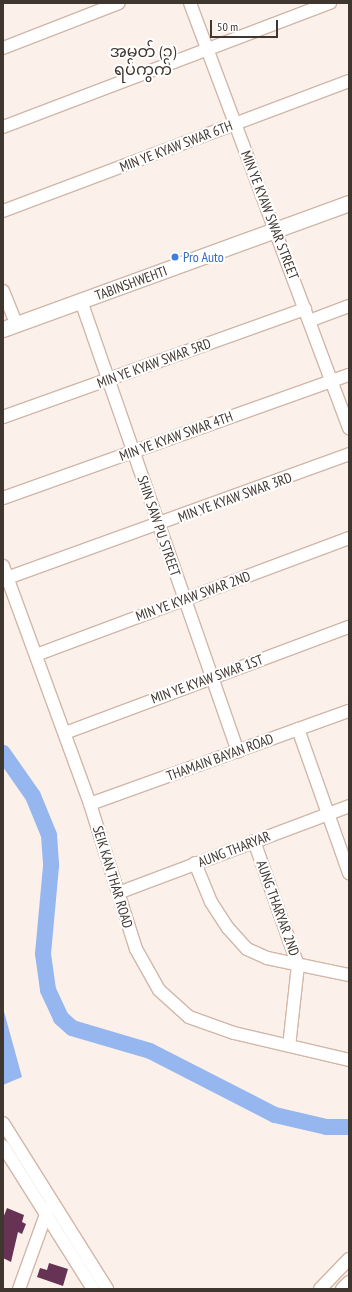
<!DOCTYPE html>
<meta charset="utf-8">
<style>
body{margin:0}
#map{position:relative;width:352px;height:1292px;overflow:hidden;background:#fcf1ea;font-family:"PT Sans Narrow","Noto Sans Myanmar",sans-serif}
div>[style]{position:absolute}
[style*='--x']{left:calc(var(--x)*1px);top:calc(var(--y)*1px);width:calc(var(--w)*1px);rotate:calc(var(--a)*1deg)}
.water>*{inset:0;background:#95b6ee}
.river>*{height:16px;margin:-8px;padding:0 8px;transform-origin:8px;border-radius:8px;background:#95b6ee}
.building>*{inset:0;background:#673354}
.roads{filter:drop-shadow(1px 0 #d1b7a8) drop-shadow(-1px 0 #d1b7a8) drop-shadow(0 1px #d1b7a8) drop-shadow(0 -1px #d1b7a8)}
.minor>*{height:12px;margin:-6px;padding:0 6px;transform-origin:6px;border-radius:6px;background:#fff}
.major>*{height:15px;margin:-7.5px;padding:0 7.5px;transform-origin:7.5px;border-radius:7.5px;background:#fff}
.dots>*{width:11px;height:11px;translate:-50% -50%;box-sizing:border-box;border:2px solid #fff;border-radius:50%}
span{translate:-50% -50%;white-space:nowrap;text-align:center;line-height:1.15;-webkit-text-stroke:4px #fff;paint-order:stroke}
.street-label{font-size:14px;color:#403630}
.shop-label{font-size:14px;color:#366cbe}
.left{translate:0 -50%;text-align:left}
.quarter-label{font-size:16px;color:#403630}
.frame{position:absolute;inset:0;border:4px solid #403630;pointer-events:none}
.scale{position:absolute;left:210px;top:20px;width:68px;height:18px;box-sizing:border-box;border:2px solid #403630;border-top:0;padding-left:5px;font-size:12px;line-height:14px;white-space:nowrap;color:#403630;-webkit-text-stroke:3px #fff;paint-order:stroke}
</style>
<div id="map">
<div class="water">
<div style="clip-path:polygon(3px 1008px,22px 1077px,3px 1085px)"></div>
</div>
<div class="river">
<div style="--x:3;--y:753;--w:52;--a:55.1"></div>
<div style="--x:33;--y:796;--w:42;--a:67.7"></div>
<div style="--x:49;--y:835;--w:31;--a:86"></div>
<div style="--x:51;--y:866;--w:88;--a:95.2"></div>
<div style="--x:43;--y:954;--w:36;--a:82"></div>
<div style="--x:48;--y:990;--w:31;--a:65"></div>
<div style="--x:61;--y:1018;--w:15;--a:42"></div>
<div style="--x:72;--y:1028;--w:81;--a:16.4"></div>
<div style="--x:150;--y:1051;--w:140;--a:27.1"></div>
<div style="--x:275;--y:1115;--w:53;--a:13"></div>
<div style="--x:327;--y:1127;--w:22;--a:0"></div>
</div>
<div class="building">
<div style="clip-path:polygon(7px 1208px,24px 1215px,22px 1222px,26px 1224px,22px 1234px,18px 1232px,11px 1262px,3px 1258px,3px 1218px)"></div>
<div style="clip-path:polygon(49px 1263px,68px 1269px,63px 1286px,37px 1277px,40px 1268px,47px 1270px)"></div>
</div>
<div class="roads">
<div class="minor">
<div style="--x:190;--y:3;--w:454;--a:69.5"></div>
<div style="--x:3;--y:48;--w:124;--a:-21.2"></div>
<div style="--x:3;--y:127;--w:350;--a:-20.8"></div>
<div style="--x:3;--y:211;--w:370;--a:-20.6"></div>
<div style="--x:3;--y:291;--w:35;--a:68"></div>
<div style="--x:81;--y:301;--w:477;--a:70.8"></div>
<div style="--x:309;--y:321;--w:43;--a:-20.6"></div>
<div style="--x:3;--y:417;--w:321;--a:-19.7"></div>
<div style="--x:3;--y:498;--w:367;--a:-19.6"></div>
<div style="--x:3;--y:566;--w:253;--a:69.9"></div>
<div style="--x:90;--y:804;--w:152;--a:72.4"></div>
<div style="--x:136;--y:949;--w:47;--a:60.7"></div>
<div style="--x:159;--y:990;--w:40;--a:42"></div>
<div style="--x:189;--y:1017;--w:48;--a:19.6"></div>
<div style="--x:234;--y:1033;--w:118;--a:13.2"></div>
<div style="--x:7;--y:578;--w:364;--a:-19.9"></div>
<div style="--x:36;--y:655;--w:334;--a:-20.5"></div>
<div style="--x:298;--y:729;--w:153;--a:70.5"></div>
<div style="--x:65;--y:733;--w:303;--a:-20.5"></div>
<div style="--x:90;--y:804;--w:275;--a:-19.8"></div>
<div style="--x:254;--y:841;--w:132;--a:70.5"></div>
<div style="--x:298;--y:965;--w:81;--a:96.3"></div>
<div style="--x:195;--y:863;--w:42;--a:67.7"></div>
<div style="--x:211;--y:902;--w:31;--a:57"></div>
<div style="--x:228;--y:928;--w:28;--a:48"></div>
<div style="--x:247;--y:949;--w:22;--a:24"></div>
<div style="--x:267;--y:958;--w:84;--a:11.7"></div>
<div style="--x:118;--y:893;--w:247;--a:-20.6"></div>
<div style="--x:3;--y:1123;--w:196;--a:57.9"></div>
<div style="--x:3;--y:1146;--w:169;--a:57.8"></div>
<div style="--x:19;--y:1289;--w:85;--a:-70.1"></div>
<div style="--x:320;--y:1289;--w:42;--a:-46"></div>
<div style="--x:342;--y:1289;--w:10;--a:-45"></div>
</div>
<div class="major">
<div style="--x:3;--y:329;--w:368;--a:-20"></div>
</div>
</div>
<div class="dots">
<div style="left:175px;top:257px;background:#3f7fe0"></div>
</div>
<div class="street-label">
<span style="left:176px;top:146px;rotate:-21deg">MIN YE KYAW SWAR 6TH</span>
<span style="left:270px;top:215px;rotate:69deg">MIN YE KYAW SWAR STREET</span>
<span style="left:131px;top:283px;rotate:-20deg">TABINSHWEHTI</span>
<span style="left:154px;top:363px;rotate:-20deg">MIN YE KYAW SWAR 5RD</span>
<span style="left:176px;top:436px;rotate:-20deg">MIN YE KYAW SWAR 4TH</span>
<span style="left:235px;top:497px;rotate:-20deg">MIN YE KYAW SWAR 3RD</span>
<span style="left:159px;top:526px;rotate:71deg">SHIN SAW PU STREET</span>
<span style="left:193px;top:596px;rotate:-20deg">MIN YE KYAW SWAR 2ND</span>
<span style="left:207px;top:679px;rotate:-20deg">MIN YE KYAW SWAR 1ST</span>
<span style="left:220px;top:757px;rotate:-20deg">THAMAIN BAYAN ROAD</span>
<span style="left:234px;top:849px;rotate:-21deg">AUNG THARYAR</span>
<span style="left:113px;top:877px;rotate:73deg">SEIK KAN THAR ROAD</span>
<span style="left:278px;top:908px;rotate:70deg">AUNG THARYAR 2ND</span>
</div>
<div class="shop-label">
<span class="left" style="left:183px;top:257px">Pro Auto</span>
</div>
<div class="quarter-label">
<span style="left:143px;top:60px">အမှတ် (၃)<br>ရပ်ကွက်</span>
</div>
<div class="frame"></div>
<div class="scale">50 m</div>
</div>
